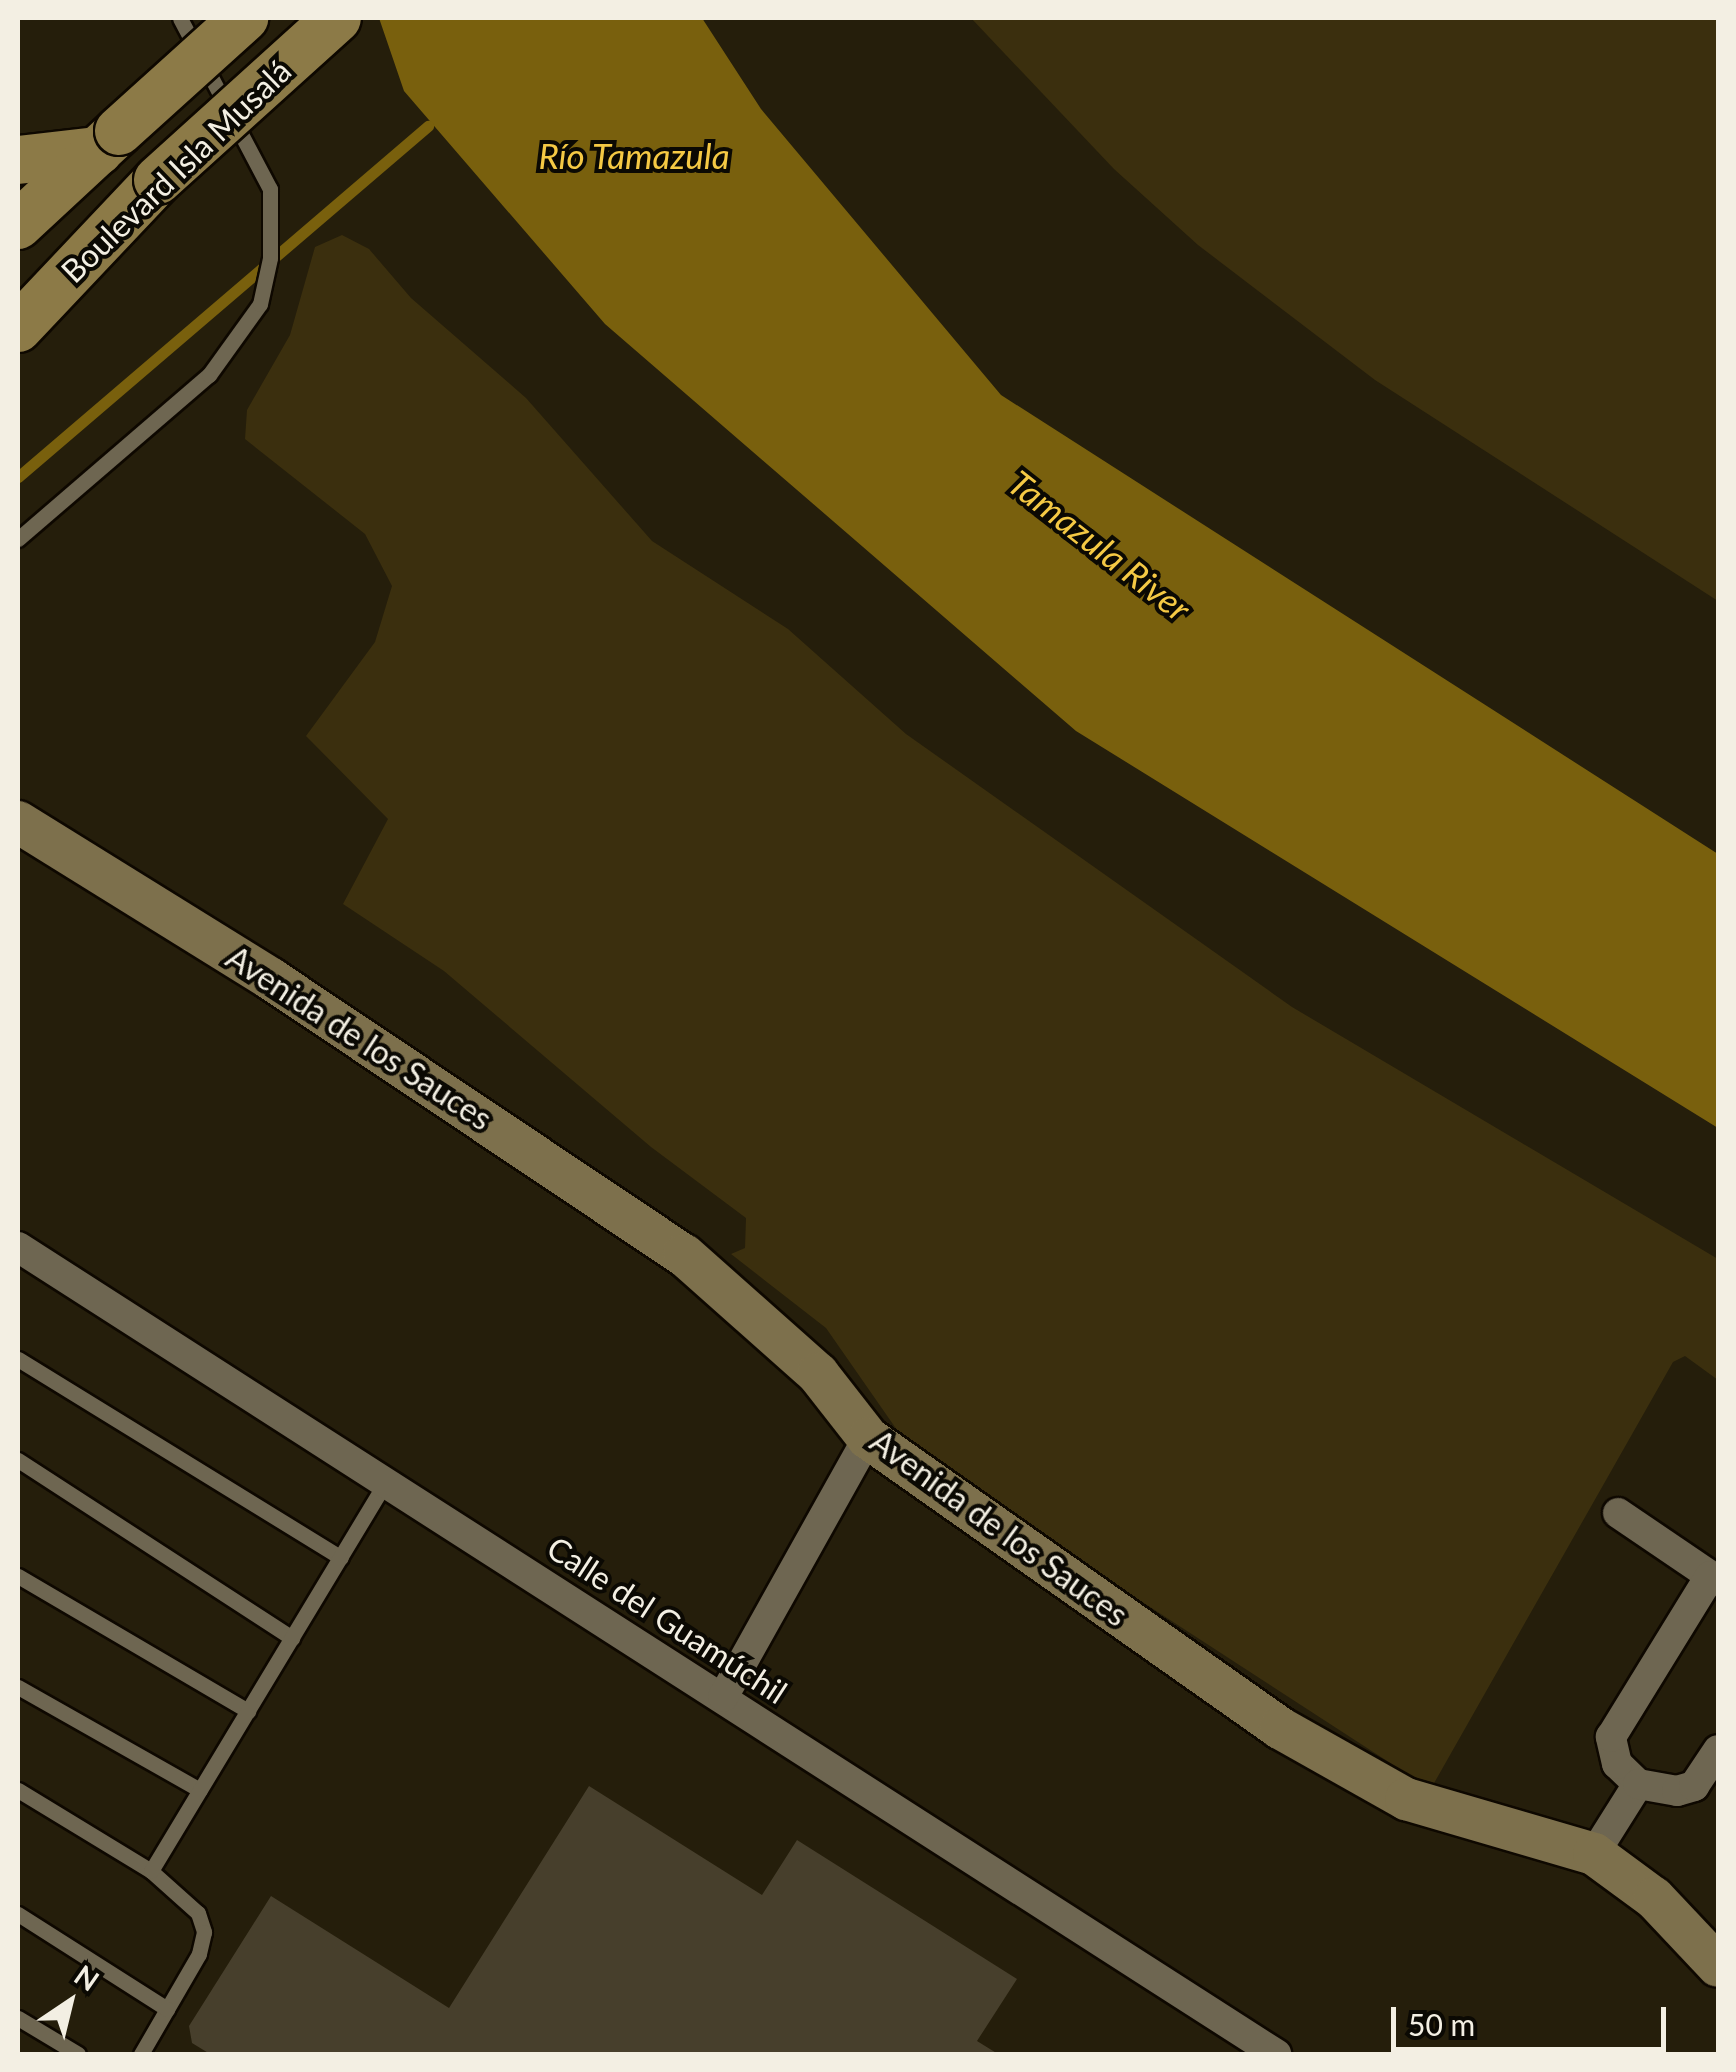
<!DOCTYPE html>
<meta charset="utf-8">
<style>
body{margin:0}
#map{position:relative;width:1736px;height:2072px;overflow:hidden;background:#251e0b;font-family:Lato,sans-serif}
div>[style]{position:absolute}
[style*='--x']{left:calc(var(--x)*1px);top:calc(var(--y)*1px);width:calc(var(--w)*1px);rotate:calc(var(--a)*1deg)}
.green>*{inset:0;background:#3b2f0e}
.water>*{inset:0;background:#79600d}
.stream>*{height:11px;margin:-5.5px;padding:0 5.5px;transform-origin:5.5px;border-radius:5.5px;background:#79600d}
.building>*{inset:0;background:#473f2c}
.roads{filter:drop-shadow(2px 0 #0e0800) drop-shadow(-2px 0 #0e0800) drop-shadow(0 2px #0e0800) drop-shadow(0 -2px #0e0800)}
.lane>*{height:15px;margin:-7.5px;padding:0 7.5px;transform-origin:7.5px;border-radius:7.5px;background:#6e6651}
.street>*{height:30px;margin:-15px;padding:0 15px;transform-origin:15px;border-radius:15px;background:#6e6651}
.secondary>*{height:42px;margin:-21px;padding:0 21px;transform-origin:21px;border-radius:21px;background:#7d704c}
.primary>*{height:48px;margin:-24px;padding:0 24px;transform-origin:24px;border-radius:24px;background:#8c7a47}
.bridges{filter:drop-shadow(2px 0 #0e0800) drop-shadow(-2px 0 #0e0800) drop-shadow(0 2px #0e0800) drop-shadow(0 -2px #0e0800)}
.primary-bridge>*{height:48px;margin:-24px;padding:0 24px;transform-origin:24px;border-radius:24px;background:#8c7a47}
span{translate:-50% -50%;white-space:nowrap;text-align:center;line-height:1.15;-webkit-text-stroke:8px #0b0903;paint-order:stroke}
.street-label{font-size:32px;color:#f3efe3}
.water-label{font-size:35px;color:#f5c944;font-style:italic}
.frame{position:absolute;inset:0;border:20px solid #f3efe3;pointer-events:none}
.north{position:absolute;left:20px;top:1952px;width:100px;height:100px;-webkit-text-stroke:8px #0b0903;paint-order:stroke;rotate:35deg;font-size:28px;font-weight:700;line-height:40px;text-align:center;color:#f3efe3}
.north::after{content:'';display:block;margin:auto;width:35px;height:45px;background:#f3efe3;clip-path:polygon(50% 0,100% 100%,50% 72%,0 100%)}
.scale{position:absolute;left:1391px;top:2007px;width:275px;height:45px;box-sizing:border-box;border:5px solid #f3efe3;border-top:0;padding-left:12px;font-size:30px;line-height:35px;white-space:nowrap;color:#f3efe3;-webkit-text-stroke:8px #0b0903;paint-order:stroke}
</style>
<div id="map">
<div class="green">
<div style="clip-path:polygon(971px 18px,1718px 18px,1718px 601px,1375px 380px,1198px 245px,1114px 169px)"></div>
<div style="clip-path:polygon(342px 235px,369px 249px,411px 298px,526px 398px,652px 541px,788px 629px,906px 734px,1292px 1007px,1718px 1259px,1718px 1380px,1685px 1356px,1673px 1362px,1433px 1785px,1421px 1783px,913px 1453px,826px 1328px,731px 1254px,745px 1248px,746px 1218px,651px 1147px,444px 971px,343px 904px,388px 819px,306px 736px,375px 642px,392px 586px,365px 534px,245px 439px,247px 410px,290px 335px,315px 247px)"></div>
</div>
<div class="water">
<div style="clip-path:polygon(379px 18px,702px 18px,761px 109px,1001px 395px,1718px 854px,1718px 1128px,1076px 731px,605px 324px,404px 91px)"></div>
</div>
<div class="stream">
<div style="--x:18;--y:477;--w:540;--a:-40.57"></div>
</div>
<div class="building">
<div style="clip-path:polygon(589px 1786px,762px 1895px,797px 1840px,1017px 1979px,977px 2041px,998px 2054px,210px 2054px,192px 2043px,189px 2026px,271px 1896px,449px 2008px)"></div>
</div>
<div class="roads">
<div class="lane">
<div style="--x:18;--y:539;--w:252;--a:-40.7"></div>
<div style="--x:209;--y:375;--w:87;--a:-54.3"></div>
<div style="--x:260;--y:304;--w:47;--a:-77.7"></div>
<div style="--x:270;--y:258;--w:69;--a:-90"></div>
<div style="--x:270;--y:189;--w:193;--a:-117.8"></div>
<div style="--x:18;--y:1359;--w:379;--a:31.6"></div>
<div style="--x:18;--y:1460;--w:327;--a:33"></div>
<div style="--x:18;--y:1576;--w:267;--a:30.4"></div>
<div style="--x:18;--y:1687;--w:209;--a:29.5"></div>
<div style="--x:18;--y:1790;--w:156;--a:31.3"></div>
<div style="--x:151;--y:1871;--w:63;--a:41.8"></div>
<div style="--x:198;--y:1913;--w:20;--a:72"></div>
<div style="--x:204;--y:1932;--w:23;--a:103"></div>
<div style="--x:199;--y:1954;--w:116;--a:120.1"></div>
<div style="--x:151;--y:1871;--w:453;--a:-58.9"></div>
<div style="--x:18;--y:1914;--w:177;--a:32.5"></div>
<div style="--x:18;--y:2018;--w:70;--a:31"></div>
</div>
<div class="street">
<div style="--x:18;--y:1247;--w:1495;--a:32.68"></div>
<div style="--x:1618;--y:1513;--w:121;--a:34.2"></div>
<div style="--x:723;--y:1697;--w:297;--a:-60.8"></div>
<div style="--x:1638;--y:1784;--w:29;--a:-136"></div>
<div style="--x:1617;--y:1764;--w:28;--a:-103"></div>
<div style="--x:1611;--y:1737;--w:189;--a:-58.4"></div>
<div style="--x:1594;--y:1854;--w:83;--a:-57.8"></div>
<div style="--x:1638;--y:1784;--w:40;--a:10"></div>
<div style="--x:1677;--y:1791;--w:18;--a:-16"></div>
<div style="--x:1694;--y:1786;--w:43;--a:-56.3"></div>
</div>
<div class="secondary">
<div style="--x:18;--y:822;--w:298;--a:31.8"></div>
<div style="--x:271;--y:979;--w:497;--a:33.8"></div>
<div style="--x:684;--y:1255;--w:179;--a:41.6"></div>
<div style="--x:818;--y:1374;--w:81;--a:52"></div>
<div style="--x:868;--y:1438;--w:504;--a:35.14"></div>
<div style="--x:1280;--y:1728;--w:145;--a:29.4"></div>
<div style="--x:1406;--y:1799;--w:196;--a:16.3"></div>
<div style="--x:1594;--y:1854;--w:74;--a:36.3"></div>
<div style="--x:1654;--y:1898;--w:93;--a:46.7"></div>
</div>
<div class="primary">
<div style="--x:18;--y:160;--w:81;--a:-6.4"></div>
<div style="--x:18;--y:225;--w:138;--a:-42.9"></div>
<div style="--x:18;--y:328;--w:204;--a:-46.6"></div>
</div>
</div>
<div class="bridges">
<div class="primary-bridge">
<div style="--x:119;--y:131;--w:169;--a:-42.1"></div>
<div style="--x:158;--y:180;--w:241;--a:-42.1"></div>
</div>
</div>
<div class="street-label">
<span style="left:176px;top:171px;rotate:-44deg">Boulevard Isla Musalá</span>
<span style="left:359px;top:1038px;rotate:33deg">Avenida de los Sauces</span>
<span style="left:999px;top:1528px;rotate:36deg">Avenida de los Sauces</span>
<span style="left:667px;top:1620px;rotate:33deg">Calle del Guamúchil</span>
</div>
<div class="water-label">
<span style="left:634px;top:155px">Río Tamazula</span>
<span style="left:1100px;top:545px;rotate:38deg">Tamazula River</span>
</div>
<div class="frame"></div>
<div class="north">N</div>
<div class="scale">50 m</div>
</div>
